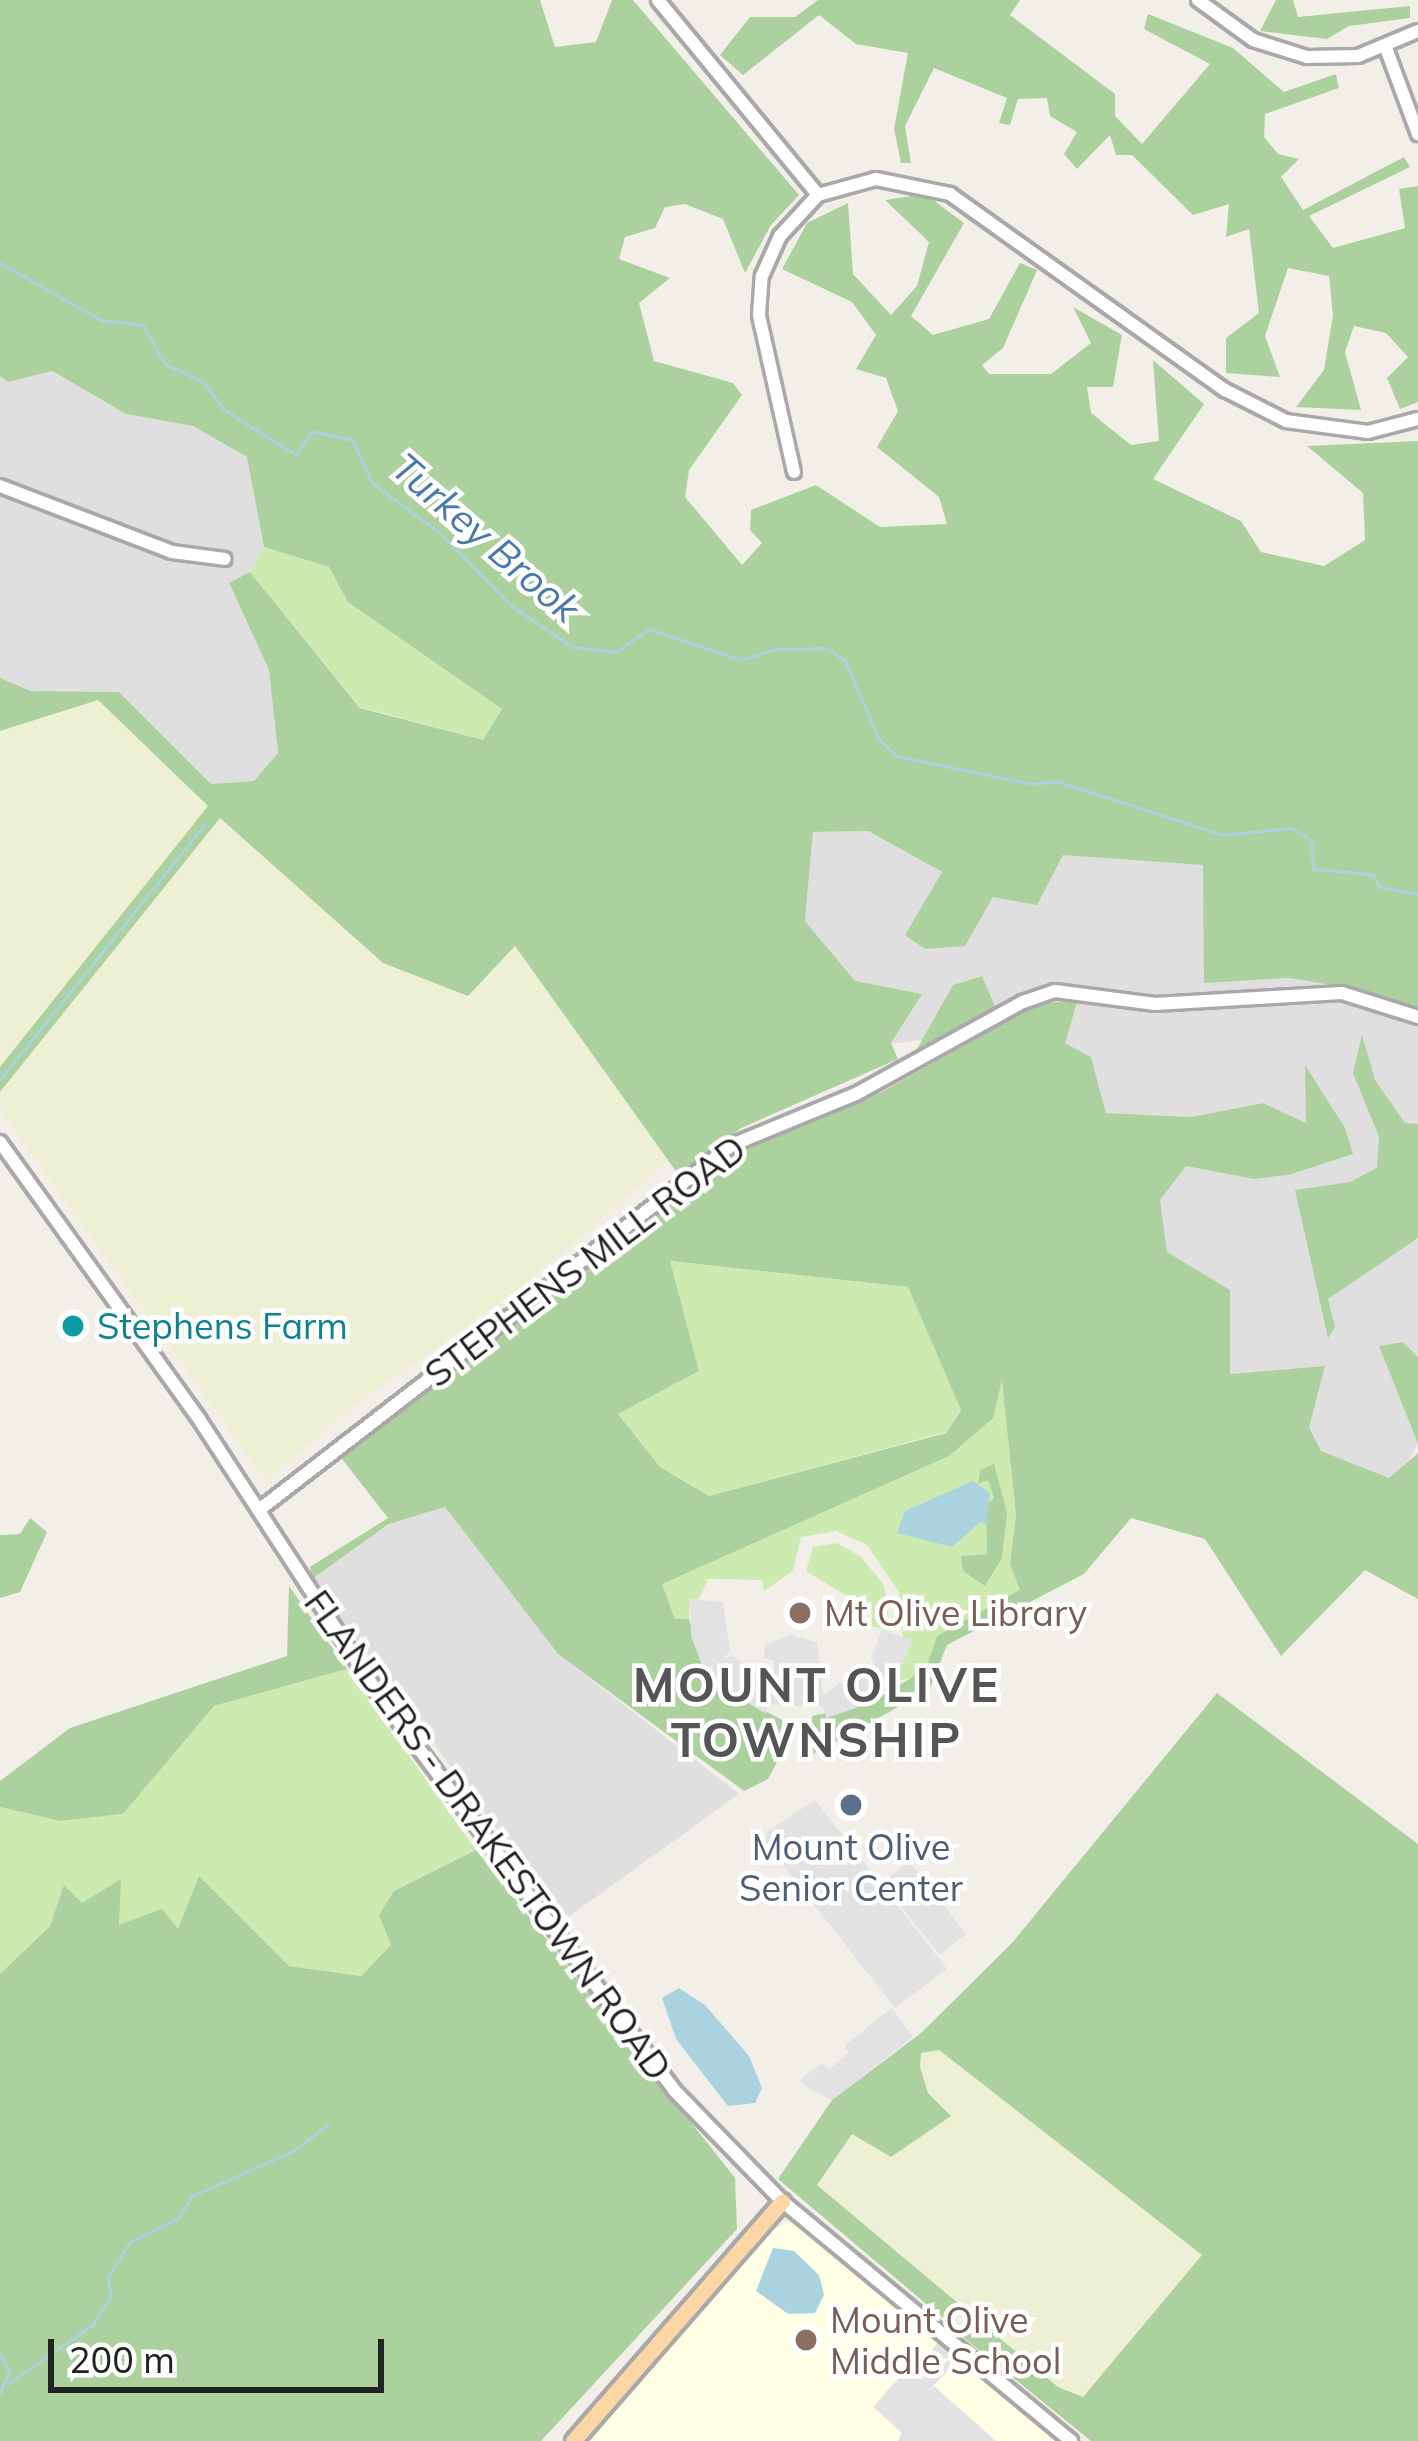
<!DOCTYPE html>
<style>
body{margin:0}
#map{position:relative;width:1418px;height:2441px;overflow:hidden;background:#f2efe9;font-family:Mulish,sans-serif}
div>[style]{position:absolute}
[style*='--x']{left:calc(var(--x)*1px);top:calc(var(--y)*1px);width:calc(var(--w)*1px);rotate:calc(var(--a)*1deg)}
.residential>*{inset:0;background:#e0dfdf}
.education>*{inset:0;background:#ffffe5}
.farmland>*{inset:0;background:#eef0d5}
.grass>*{inset:0;background:#cdebb0}
.forest>*{inset:0;background:#add19e}
.parking>*{inset:0;background:#e2e2e2}
.water>*{inset:0;background:#aad3df}
.stream>*{height:3px;margin:-1.5px;padding:0 1.5px;transform-origin:1.5px;border-radius:1.5px;background:#aad3df}
.roads{filter:drop-shadow(3px 0 #a9a9a9) drop-shadow(-3px 0 #a9a9a9) drop-shadow(0 3px #a9a9a9) drop-shadow(0 -3px #a9a9a9)}
.minor>*{height:12px;margin:-6px;padding:0 6px;transform-origin:6px;border-radius:6px;background:#fff}
.major>*{height:15px;margin:-7.5px;padding:0 7.5px;transform-origin:7.5px;border-radius:7.5px;background:#fcd6a4}
.dots>*{width:33px;height:33px;translate:-50% -50%;box-sizing:border-box;border:6px solid #fff;border-radius:50%}
span{translate:-50% -50%;white-space:nowrap;text-align:center;line-height:1.15;-webkit-text-stroke:9px #fff;paint-order:stroke}
.street-label{font-size:36px;color:#222}
.culture-label{font-size:36px;color:#0d838f}
.left{translate:0 -50%;text-align:left}
.education-label{font-size:36px;color:#785e54}
.service-label{font-size:36px;color:#4e5e75}
.water-label{font-size:39px;color:#4a7aab;font-style:italic}
.district-label{font-size:48px;color:#555;font-weight:700;letter-spacing:3px}
.scale{position:absolute;left:48px;top:2339px;width:336px;height:54px;box-sizing:border-box;border:6px solid #222;border-top:0;padding-left:15px;font-size:36px;line-height:42px;white-space:nowrap;color:#222;-webkit-text-stroke:9px #fff;paint-order:stroke}
</style>
<div id="map">
<div class="residential">
<div style="clip-path:polygon(51px 371px,126px 414px,193px 426px,248px 457px,264px 547px,250px 572px,229px 584px,269px 670px,278px 753px,254px 781px,211px 784px,119px 692px,31px 691px,0 678px,0 376px,9px 382px)"></div>
<div style="clip-path:polygon(868px 831px,943px 873px,905px 935px,965px 945px,993px 897px,1063px 854px,1204px 865px,1205px 982px,1289px 978px,1361px 990px,1418px 1011px,1418px 1357px,1403px 1342px,1379px 1346px,1418px 1444px,1403px 1470px,1389px 1478px,1321px 1451px,1309px 1427px,1324px 1367px,1230px 1374px,1229px 1290px,1167px 1252px,1160px 1200px,1186px 1166px,1254px 1179px,1262px 1103px,1191px 1117px,1106px 1113px,1091px 1057px,1064px 1043px,1077px 1000px,996px 1009px,981px 976px,953px 985px,928px 1039px,890px 1044px,855px 981px,805px 921px,813px 832px)"></div>
<div style="clip-path:polygon(445px 1507px,558px 1654px,739px 1794px,564px 1920px,312px 1579px,390px 1524px)"></div>
</div>
<div class="education">
<div style="clip-path:polygon(787px 2223px,797px 2224px,1057px 2441px,588px 2441px,771px 2230px)"></div>
</div>
<div class="farmland">
<div style="clip-path:polygon(98px 700px,209px 806px,0 1067px,0 731px)"></div>
<div style="clip-path:polygon(220px 818px,383px 963px,515px 946px,668px 1161px,521px 1288px,352px 1407px,266px 1481px,0 1110px,0 1092px)"></div>
<div style="clip-path:polygon(939px 2050px,1202px 2255px,1083px 2397px,1059px 2387px,817px 2185px,852px 2134px,951px 2115px,928px 2093px,919px 2067px,921px 2053px)"></div>
</div>
<div class="grass">
<div style="clip-path:polygon(264px 547px,329px 567px,349px 602px,502px 709px,483px 740px,360px 707px,250px 572px)"></div>
<div style="clip-path:polygon(669px 1261px,908px 1287px,961px 1409px,946px 1432px,709px 1496px,660px 1467px,618px 1414px,699px 1371px)"></div>
<div style="clip-path:polygon(1003px 1379px,1016px 1515px,1010px 1564px,1021px 1590px,937px 1636px,927px 1665px,911px 1678px,896px 1681px,911px 1640px,903px 1637px,899px 1592px,867px 1545px,836px 1531px,801px 1537px,793px 1571px,764px 1591px,762px 1580px,708px 1579px,699px 1599px,690px 1599px,689px 1619px,676px 1620px,661px 1584px,949px 1456px,994px 1405px)"></div>
<div style="clip-path:polygon(837px 1543px,860px 1556px,884px 1585px,891px 1632px,869px 1625px,873px 1616px,855px 1601px,806px 1571px,813px 1547px)"></div>
<div style="clip-path:polygon(347px 1669px,476px 1850px,394px 1891px,391px 1945px,361px 1976px,289px 1966px,199px 1877px,178px 1930px,118px 1926px,120px 1880px,82px 1904px,64px 1886px,50px 1926px,0 1974px,0 1807px,60px 1821px,123px 1814px,214px 1706px)"></div>
</div>
<div class="forest">
<div style="clip-path:polygon(0 0,540px 0,555px 47px,596px 42px,612px 0,633px 0,799px 195px,771px 225px,745px 273px,723px 219px,685px 204px,665px 207px,655px 228px,625px 237px,619px 259px,670px 278px,639px 303px,654px 361px,733px 383px,742px 395px,689px 470px,685px 497px,742px 565px,762px 543px,750px 530px,751px 510px,816px 485px,880px 527px,947px 524px,939px 497px,877px 447px,898px 411px,886px 378px,856px 369px,876px 335px,852px 302px,782px 269px,807px 223px,848px 203px,853px 274px,891px 315px,917px 286px,929px 242px,885px 200px,925px 194px,964px 223px,911px 316px,933px 335px,989px 319px,1020px 263px,1037px 270px,1003px 348px,982px 365px,989px 374px,1051px 374px,1091px 343px,1073px 307px,1122px 335px,1113px 387px,1087px 387px,1091px 413px,1131px 445px,1159px 441px,1153px 360px,1204px 404px,1153px 479px,1241px 521px,1261px 552px,1324px 566px,1365px 540px,1363px 493px,1307px 446px,1418px 441px,1418px 1011px,1361px 990px,1289px 978px,1204px 983px,1203px 865px,1063px 855px,1037px 905px,993px 897px,965px 946px,925px 949px,905px 935px,942px 872px,868px 831px,813px 832px,805px 921px,855px 981px,922px 994px,891px 1043px,898px 1059px,741px 1128px,680px 1177px,515px 946px,468px 996px,383px 963px,220px 818px,0 1092px,0 1067px,208px 806px,98px 700px,0 731px,0 678px,31px 691px,119px 692px,211px 784px,254px 781px,278px 753px,269px 670px,229px 583px,250px 572px,360px 708px,483px 740px,502px 709px,348px 602px,329px 567px,264px 547px,247px 457px,193px 426px,126px 414px,52px 371px,8px 382px,0 376px)"></div>
<div style="clip-path:polygon(818px 0,1020px 0,1010px 15px,1115px 94px,1115px 116px,1142px 144px,1210px 64px,1144px 29px,1148px 14px,1233px 48px,1284px 92px,1336px 74px,1339px 88px,1265px 114px,1264px 137px,1278px 154px,1299px 159px,1281px 177px,1303px 210px,1404px 157px,1410px 167px,1309px 216px,1333px 248px,1405px 228px,1399px 189px,1418px 186px,1418px 402px,1400px 409px,1387px 378px,1408px 357px,1386px 333px,1354px 326px,1345px 352px,1361px 410px,1296px 407px,1324px 370px,1333px 315px,1329px 276px,1288px 268px,1265px 336px,1280px 377px,1226px 373px,1226px 338px,1259px 313px,1249px 229px,1226px 237px,1229px 204px,1193px 215px,1132px 155px,1116px 155px,1110px 135px,1077px 169px,1064px 154px,1077px 132px,1050px 116px,1047px 98px,1018px 99px,1010px 125px,999px 123px,1007px 98px,934px 68px,905px 126px,911px 163px,901px 163px,894px 129px,908px 53px,856px 44px,819px 15px,743px 75px,720px 55px,750px 17px,795px 17px)"></div>
<div style="clip-path:polygon(1276px 0,1293px 0,1298px 17px,1410px 6px,1410px 18px,1349px 26px,1327px 39px,1260px 31px)"></div>
<div style="clip-path:polygon(982px 976px,996px 1009px,913px 1056px,953px 985px)"></div>
<div style="clip-path:polygon(evenodd,1078px 999px,1065px 1043px,1091px 1057px,1106px 1113px,1191px 1117px,1263px 1103px,1306px 1123px,1305px 1065px,1345px 1128px,1353px 1154px,1288px 1175px,1254px 1179px,1186px 1166px,1160px 1200px,1167px 1252px,1230px 1290px,1230px 1374px,1325px 1366px,1309px 1427px,1321px 1451px,1389px 1478px,1418px 1453px,1418px 1599px,1365px 1570px,1281px 1656px,1205px 1539px,1131px 1518px,1084px 1574px,947px 1645px,929px 1690px,813px 1754px,812px 1716px,868px 1704px,911px 1678px,927px 1665px,937px 1636px,1020px 1590px,1010px 1564px,1016px 1515px,1002px 1380px,993px 1418px,949px 1456px,662px 1584px,675px 1619px,689px 1619px,712px 1682px,782px 1720px,780px 1756px,768px 1779px,744px 1791px,558px 1654px,445px 1507px,389px 1524px,312px 1579px,310px 1567px,388px 1518px,339px 1455px,629px 1232px,746px 1146px,880px 1093px,1036px 1005px,1078px 999px,670px 1261px,908px 1287px,961px 1410px,946px 1433px,709px 1496px,660px 1467px,618px 1414px,699px 1371px,670px 1261px)"></div>
<div style="clip-path:polygon(1362px 1035px,1375px 1080px,1405px 1123px,1418px 1124px,1418px 1238px,1328px 1299px,1335px 1327px,1328px 1338px,1295px 1190px,1350px 1182px,1377px 1168px,1379px 1137px,1353px 1073px)"></div>
<div style="clip-path:polygon(1403px 1342px,1418px 1357px,1418px 1444px,1379px 1346px)"></div>
<div style="clip-path:polygon(994px 1464px,1007px 1513px,1002px 1558px,985px 1586px,963px 1571px,961px 1556px,987px 1554px,986px 1505px,994px 1498px,988px 1480px,978px 1484px,980px 1470px)"></div>
<div style="clip-path:polygon(30px 1518px,47px 1532px,20px 1592px,0 1598px,0 1535px,20px 1534px)"></div>
<div style="clip-path:polygon(289px 1586px,347px 1669px,214px 1706px,123px 1814px,60px 1821px,0 1807px,0 1781px,70px 1728px,287px 1656px)"></div>
<div style="clip-path:polygon(1217px 1693px,1418px 1844px,1418px 2441px,1091px 2441px,958px 2333px,978px 2320px,1058px 2387px,1083px 2397px,1202px 2255px,939px 2050px,921px 2053px,920px 2067px,928px 2093px,951px 2116px,891px 2157px,852px 2134px,817px 2185px,959px 2304px,950px 2324px,778px 2179px,832px 2100px,921px 2033px,1012px 1943px)"></div>
<div style="clip-path:polygon(476px 1850px,735px 2178px,737px 2229px,541px 2441px,0 2441px,0 1974px,50px 1926px,64px 1885px,82px 1903px,121px 1879px,119px 1925px,162px 1909px,178px 1929px,199px 1876px,289px 1966px,361px 1976px,391px 1945px,379px 1915px,394px 1891px)"></div>
</div>
<div class="parking">
<div style="clip-path:polygon(690px 1599px,723px 1602px,730px 1652px,723px 1658px,733px 1656px,765px 1680px,766px 1691px,774px 1688px,774px 1661px,764px 1658px,765px 1645px,789px 1635px,817px 1642px,823px 1695px,867px 1663px,876px 1667px,871px 1659px,882px 1630px,912px 1640px,896px 1681px,885px 1676px,892px 1685px,868px 1704px,826px 1718px,823px 1707px,769px 1704px,766px 1714px,709px 1678px,713px 1665px,703px 1668px,691px 1636px)"></div>
<div style="clip-path:polygon(815px 1800px,880px 1883px,874px 1890px,909px 1861px,966px 1934px,940px 1955px,892px 1895px,884px 1901px,892px 1898px,947px 1969px,895px 2008px,765px 1842px,768px 1831px)"></div>
<div style="clip-path:polygon(892px 2008px,913px 2037px,832px 2100px,806px 2087px,800px 2080px,822px 2063px,829px 2069px,849px 2053px,845px 2045px)"></div>
<div style="clip-path:polygon(938px 2341px,960px 2359px,925px 2394px,934px 2386px,996px 2441px,898px 2441px,902px 2433px,873px 2407px,911px 2364px,920px 2370px)"></div>
</div>
<div class="water">
<div style="clip-path:polygon(973px 1481px,990px 1493px,986px 1525px,980px 1522px,952px 1547px,897px 1533px,905px 1511px)"></div>
<div style="clip-path:polygon(679px 1988px,705px 2005px,749px 2056px,762px 2088px,755px 2103px,728px 2106px,676px 2039px,662px 1998px)"></div>
<div style="clip-path:polygon(773px 2248px,794px 2251px,819px 2275px,824px 2295px,815px 2313px,788px 2314px,756px 2291px)"></div>
</div>
<div class="stream">
<div style="--x:0;--y:263;--w:116;--a:29.4"></div>
<div style="--x:101;--y:320;--w:42;--a:6.8"></div>
<div style="--x:143;--y:325;--w:45;--a:60.6"></div>
<div style="--x:165;--y:364;--w:42;--a:25.3"></div>
<div style="--x:203;--y:382;--w:34;--a:53"></div>
<div style="--x:223;--y:409;--w:86;--a:32.2"></div>
<div style="--x:296;--y:455;--w:28;--a:-58"></div>
<div style="--x:311;--y:431;--w:43;--a:12.1"></div>
<div style="--x:353;--y:440;--w:47;--a:66.2"></div>
<div style="--x:372;--y:483;--w:86;--a:36.5"></div>
<div style="--x:441;--y:534;--w:98;--a:45.8"></div>
<div style="--x:509;--y:604;--w:76;--a:34.3"></div>
<div style="--x:572;--y:647;--w:44;--a:6.5"></div>
<div style="--x:616;--y:652;--w:40;--a:-34.9"></div>
<div style="--x:649;--y:629;--w:97;--a:18.6"></div>
<div style="--x:741;--y:660;--w:35;--a:-18"></div>
<div style="--x:774;--y:649;--w:53;--a:-1.1"></div>
<div style="--x:827;--y:648;--w:22;--a:36"></div>
<div style="--x:845;--y:661;--w:84;--a:66.8"></div>
<div style="--x:878;--y:738;--w:25;--a:45"></div>
<div style="--x:896;--y:756;--w:140;--a:11.6"></div>
<div style="--x:1033;--y:784;--w:23;--a:-7"></div>
<div style="--x:1056;--y:781;--w:176;--a:17.9"></div>
<div style="--x:1223;--y:835;--w:68;--a:-5.9"></div>
<div style="--x:1291;--y:828;--w:23;--a:31"></div>
<div style="--x:1311;--y:840;--w:29;--a:86"></div>
<div style="--x:1313;--y:869;--w:59;--a:4.8"></div>
<div style="--x:1372;--y:874;--w:15;--a:58"></div>
<div style="--x:1380;--y:887;--w:39;--a:10"></div>
<div style="--x:0;--y:1079;--w:327;--a:-51.2"></div>
<div style="--x:0;--y:2354;--w:20;--a:63"></div>
<div style="--x:9;--y:2372;--w:23;--a:113"></div>
<div style="--x:8;--y:2384;--w:103;--a:-35.1"></div>
<div style="--x:92;--y:2325;--w:35;--a:-57"></div>
<div style="--x:111;--y:2296;--w:18;--a:-103"></div>
<div style="--x:107;--y:2278;--w:43;--a:-57.4"></div>
<div style="--x:130;--y:2242;--w:54;--a:-26.6"></div>
<div style="--x:178;--y:2218;--w:26;--a:-58"></div>
<div style="--x:192;--y:2196;--w:113;--a:-24.1"></div>
<div style="--x:295;--y:2150;--w:42;--a:-38.2"></div>
</div>
<div class="roads">
<div class="minor">
<div style="--x:658;--y:0;--w:252;--a:50.6"></div>
<div style="--x:1198;--y:0;--w:68;--a:36"></div>
<div style="--x:1253;--y:40;--w:57;--a:17.5"></div>
<div style="--x:1307;--y:57;--w:51;--a:-1.1"></div>
<div style="--x:1358;--y:56;--w:65;--a:-22.6"></div>
<div style="--x:1386;--y:48;--w:92;--a:69.6"></div>
<div style="--x:794;--y:472;--w:161;--a:-102.6"></div>
<div style="--x:759;--y:315;--w:39;--a:-86"></div>
<div style="--x:762;--y:276;--w:44;--a:-65.8"></div>
<div style="--x:780;--y:236;--w:56;--a:-47.2"></div>
<div style="--x:818;--y:195;--w:60;--a:-15.4"></div>
<div style="--x:876;--y:179;--w:76;--a:11.5"></div>
<div style="--x:950;--y:194;--w:338;--a:35.5"></div>
<div style="--x:1225;--y:390;--w:68;--a:26.9"></div>
<div style="--x:1286;--y:421;--w:83;--a:7.6"></div>
<div style="--x:1368;--y:432;--w:52;--a:-14.6"></div>
<div style="--x:0;--y:486;--w:184;--a:21"></div>
<div style="--x:172;--y:552;--w:53;--a:7.5"></div>
<div style="--x:0;--y:1142;--w:341;--a:54.3"></div>
<div style="--x:199;--y:1419;--w:328;--a:56.9"></div>
<div style="--x:378;--y:1694;--w:494;--a:53.2"></div>
<div style="--x:674;--y:2090;--w:155;--a:45.8"></div>
<div style="--x:782;--y:2201;--w:376;--a:39.7"></div>
<div style="--x:259;--y:1510;--w:597;--a:-37.66"></div>
<div style="--x:732;--y:1145;--w:134;--a:-22.4"></div>
<div style="--x:856;--y:1094;--w:191;--a:-28.9"></div>
<div style="--x:1023;--y:1002;--w:34;--a:-19"></div>
<div style="--x:1055;--y:991;--w:101;--a:7.4"></div>
<div style="--x:1155;--y:1004;--w:187;--a:-3.4"></div>
<div style="--x:1342;--y:993;--w:80;--a:17.5"></div>
</div>
<div class="major">
<div style="--x:573;--y:2441;--w:318;--a:-48.9"></div>
</div>
</div>
<div class="dots">
<div style="left:73px;top:1326px;background:#0f9aa8"></div>
<div style="left:800px;top:1613px;background:#8d6e63"></div>
<div style="left:851px;top:1805px;background:#5c6f8a"></div>
<div style="left:806px;top:2340px;background:#8d6e63"></div>
</div>
<div class="street-label">
<span style="left:585px;top:1261px;rotate:-37deg">STEPHENS MILL ROAD</span>
<span style="left:488px;top:1835px;rotate:54deg">FLANDERS - DRAKESTOWN ROAD</span>
</div>
<div class="culture-label">
<span class="left" style="left:97px;top:1326px">Stephens Farm</span>
</div>
<div class="education-label">
<span class="left" style="left:824px;top:1613px">Mt Olive Library</span>
<span class="left" style="left:830px;top:2340px">Mount Olive<br>Middle School</span>
</div>
<div class="service-label">
<span style="left:851px;top:1867px">Mount Olive<br>Senior Center</span>
</div>
<div class="water-label">
<span style="left:486px;top:538px;rotate:41deg">Turkey Brook</span>
</div>
<div class="district-label">
<span style="left:817px;top:1712px">MOUNT OLIVE<br>TOWNSHIP</span>
</div>
<div class="scale">200 m</div>
</div>
